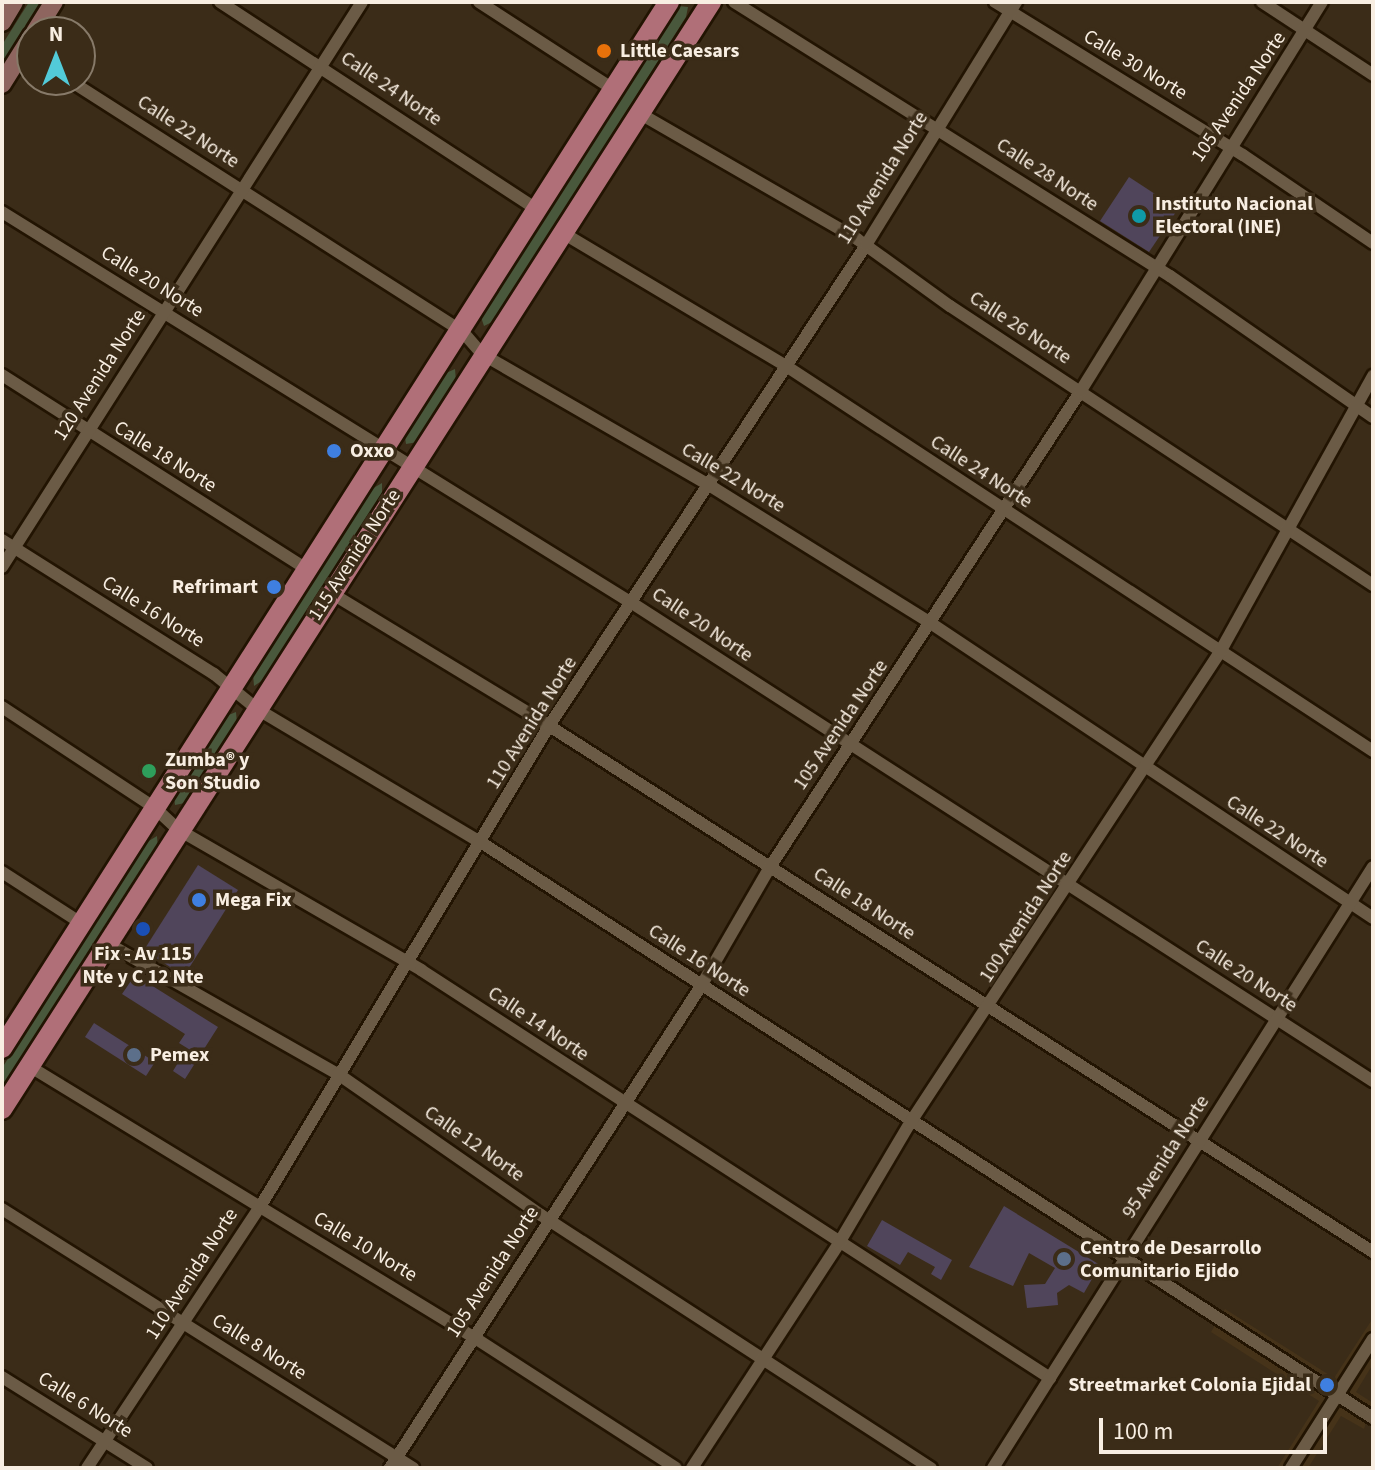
<!DOCTYPE html>
<meta charset="utf-8">
<style>
body{margin:0}
#map{position:relative;width:1375px;height:1470px;overflow:hidden;background:#3b2c18;font-family:"Source Sans 3",sans-serif}
div>[style]{position:absolute}
[style*='--x']{left:calc(var(--x)*1px);top:calc(var(--y)*1px);width:calc(var(--w)*1px);rotate:calc(var(--a)*1deg)}
.built>*{inset:0;background:#463319}
.green>*{inset:0;background:#49583c}
.building>*{inset:0;background:#50455b}
.roads{filter:drop-shadow(2px 0 #221402) drop-shadow(-2px 0 #221402) drop-shadow(0 2px #221402) drop-shadow(0 -2px #221402)}
.minor>*{height:12px;margin:-6px;padding:0 6px;transform-origin:6px;border-radius:6px;background:#6b5b46}
.secondary>*{height:18px;margin:-9px;padding:0 9px;transform-origin:9px;border-radius:9px;background:#8e655f}
.primary>*{height:20px;margin:-10px;padding:0 10px;transform-origin:10px;border-radius:10px;background:#b06f78}
.dots>*{width:22px;height:22px;translate:-50% -50%;box-sizing:border-box;border:4px solid #3b2c18;border-radius:50%}
span{translate:-50% -50%;white-space:nowrap;text-align:center;line-height:1.15;-webkit-text-stroke:7px #3b2c18;paint-order:stroke}
.poi-label{font-size:20px;color:#f8eee2;font-weight:700}
.left{translate:0 -50%;text-align:left}
.right{translate:-100% -50%;text-align:right}
.street-label{font-size:20px;color:#f8eee2}
.frame{position:absolute;inset:0;border:4px solid #f8eee2;pointer-events:none}
.north{position:absolute;left:16px;top:16px;width:80px;height:80px;box-sizing:border-box;background:#3b2c18;border:2px solid #877a69;border-radius:50%;rotate:0deg;font-size:22px;font-weight:700;line-height:32px;text-align:center;color:#f8eee2}
.north::after{content:'';display:block;margin:auto;width:28px;height:36px;background:#52cbd9;clip-path:polygon(50% 0,100% 100%,50% 72%,0 100%)}
.scale{position:absolute;left:1099px;top:1418px;width:228px;height:36px;box-sizing:border-box;border:4px solid #f8eee2;border-top:0;padding-left:10px;font-size:24px;line-height:28px;white-space:nowrap;color:#f8eee2;-webkit-text-stroke:6px #3b2c18;paint-order:stroke}
</style>
<div id="map">
<div class="built">
<div style="clip-path:polygon(1225px 1309px,1334px 1378px,1373px 1318px,1373px 1364px,1356px 1392px,1373px 1403px,1364px 1429px,1341px 1416px,1308px 1468px,1277px 1468px,1319px 1401px,1211px 1332px)"></div>
</div>
<div class="green">
<div style="clip-path:polygon(29px 2px,42px 2px,2px 65px,2px 45px)"></div>
<div style="clip-path:polygon(679px 6px,688px 7px,686px 17px,494px 321px,484px 326px,481px 317px)"></div>
<div style="clip-path:polygon(455px 369px,456px 381px,418px 442px,406px 444px,405px 437px,446px 373px)"></div>
<div style="clip-path:polygon(382px 483px,382px 497px,266px 678px,254px 686px,253px 674px,370px 490px)"></div>
<div style="clip-path:polygon(236px 712px,237px 723px,185px 803px,175px 805px,174px 796px,226px 716px)"></div>
<div style="clip-path:polygon(157px 836px,158px 849px,2px 1090px,2px 1068px,147px 842px)"></div>
</div>
<div class="building">
<div style="clip-path:polygon(1129px 177px,1178px 209px,1149px 252px,1100px 221px)"></div>
<div style="clip-path:polygon(198px 865px,238px 890px,184px 976px,144px 950px)"></div>
<div style="clip-path:polygon(135px 975px,218px 1027px,185px 1079px,173px 1071px,187px 1048px,179px 1043px,185px 1034px,122px 994px)"></div>
<div style="clip-path:polygon(94px 1023px,155px 1062px,146px 1076px,85px 1037px)"></div>
<div style="clip-path:polygon(1004px 1206px,1100px 1265px,1084px 1293px,1069px 1285px,1057px 1293px,1058px 1305px,1027px 1308px,1024px 1285px,1045px 1284px,1055px 1268px,1029px 1253px,1013px 1286px,969px 1267px)"></div>
<div style="clip-path:polygon(882px 1220px,952px 1260px,941px 1280px,931px 1274px,935px 1267px,908px 1252px,900px 1265px,867px 1246px)"></div>
</div>
<div class="roads">
<div class="minor">
<div style="--x:220;--y:2;--w:381;--a:33.2"></div>
<div style="--x:479;--y:2;--w:160;--a:33"></div>
<div style="--x:734;--y:2;--w:515;--a:32.15"></div>
<div style="--x:1170;--y:276;--w:247;--a:34.8"></div>
<div style="--x:995;--y:2;--w:291;--a:31.7"></div>
<div style="--x:1243;--y:155;--w:157;--a:34.1"></div>
<div style="--x:1262;--y:2;--w:133;--a:33.3"></div>
<div style="--x:69;--y:80;--w:466;--a:32.6"></div>
<div style="--x:462;--y:331;--w:30;--a:49"></div>
<div style="--x:482;--y:354;--w:262;--a:30"></div>
<div style="--x:709;--y:485;--w:263;--a:31.9"></div>
<div style="--x:932;--y:624;--w:530;--a:33.69"></div>
<div style="--x:639;--y:113;--w:252;--a:30"></div>
<div style="--x:857;--y:239;--w:115;--a:35.8"></div>
<div style="--x:950;--y:306;--w:507;--a:33.41"></div>
<div style="--x:2;--y:212;--w:741;--a:31.83"></div>
<div style="--x:632;--y:603;--w:882;--a:32.83"></div>
<div style="--x:563;--y:233;--w:256;--a:30.8"></div>
<div style="--x:783;--y:364;--w:706;--a:33.26"></div>
<div style="--x:2;--y:375;--w:363;--a:32.5"></div>
<div style="--x:2;--y:540;--w:251;--a:32.3"></div>
<div style="--x:214;--y:674;--w:55;--a:39.1"></div>
<div style="--x:257;--y:709;--w:262;--a:30.8"></div>
<div style="--x:482;--y:843;--w:1060;--a:32.84"></div>
<div style="--x:2;--y:567;--w:670;--a:-57.5"></div>
<div style="--x:331;--y:593;--w:235;--a:31.3"></div>
<div style="--x:532;--y:715;--w:998;--a:32.56"></div>
<div style="--x:2;--y:707;--w:183;--a:33.4"></div>
<div style="--x:155;--y:808;--w:33;--a:43"></div>
<div style="--x:179;--y:830;--w:280;--a:30"></div>
<div style="--x:421;--y:970;--w:750;--a:32.97"></div>
<div style="--x:2;--y:872;--w:94;--a:32.8"></div>
<div style="--x:107;--y:943;--w:266;--a:29.6"></div>
<div style="--x:338;--y:1074;--w:247;--a:34.8"></div>
<div style="--x:541;--y:1215;--w:465;--a:33"></div>
<div style="--x:29;--y:1066;--w:522;--a:31.38"></div>
<div style="--x:475;--y:1338;--w:239;--a:32.9"></div>
<div style="--x:2;--y:1209;--w:486;--a:32.2"></div>
<div style="--x:2;--y:1377;--w:171;--a:32.1"></div>
<div style="--x:87;--y:1468;--w:313;--a:-56.5"></div>
<div style="--x:260;--y:1207;--w:561;--a:-59"></div>
<div style="--x:549;--y:726;--w:576;--a:-56.61"></div>
<div style="--x:866;--y:245;--w:286;--a:-58.3"></div>
<div style="--x:390;--y:1468;--w:574;--a:-57.17"></div>
<div style="--x:701;--y:986;--w:138;--a:-59.9"></div>
<div style="--x:770;--y:867;--w:567;--a:-56.87"></div>
<div style="--x:1080;--y:392;--w:459;--a:-58.2"></div>
<div style="--x:692;--y:1468;--w:269;--a:-56.8"></div>
<div style="--x:839;--y:1243;--w:139;--a:-59.4"></div>
<div style="--x:910;--y:1123;--w:564;--a:-56.65"></div>
<div style="--x:1220;--y:652;--w:316;--a:-61"></div>
<div style="--x:993;--y:1468;--w:711;--a:-57.7"></div>
<div style="--x:1291;--y:1468;--w:153;--a:-57.6"></div>
</div>
<div class="secondary">
<div style="--x:2;--y:22;--w:23;--a:-59"></div>
<div style="--x:35;--y:32;--w:36;--a:-58"></div>
<div style="--x:2;--y:84;--w:57;--a:-58"></div>
</div>
<div class="primary">
<div style="--x:2;--y:1048;--w:1241;--a:-57.48"></div>
<div style="--x:2;--y:1109;--w:1315;--a:-57.36"></div>
</div>
</div>
<div class="dots">
<div style="left:604px;top:51px;background:#e8710a"></div>
<div style="left:1139px;top:216px;background:#0f9aa8"></div>
<div style="left:334px;top:451px;background:#3f7fe0"></div>
<div style="left:274px;top:587px;background:#3f7fe0"></div>
<div style="left:149px;top:771px;background:#2e9e5b"></div>
<div style="left:199px;top:900px;background:#3f7fe0"></div>
<div style="left:143px;top:929px;background:#1a4fb4"></div>
<div style="left:134px;top:1055px;background:#5c6f8a"></div>
<div style="left:1064px;top:1259px;background:#5c6f8a"></div>
<div style="left:1327px;top:1385px;background:#3f7fe0"></div>
</div>
<div class="poi-label">
<span class="left" style="left:620px;top:51px">Little Caesars</span>
<span class="left" style="left:1155px;top:216px">Instituto Nacional<br>Electoral (INE)</span>
<span class="left" style="left:350px;top:451px">Oxxo</span>
<span class="right" style="left:258px;top:587px">Refrimart</span>
<span class="left" style="left:165px;top:772px">Zumba® y<br>Son Studio</span>
<span class="left" style="left:215px;top:900px">Mega Fix</span>
<span style="left:143px;top:966px">Fix - Av 115<br>Nte y C 12 Nte</span>
<span class="left" style="left:150px;top:1055px">Pemex</span>
<span class="left" style="left:1080px;top:1260px">Centro de Desarrollo<br>Comunitario Ejido</span>
<span class="right" style="left:1311px;top:1385px">Streetmarket Colonia Ejidal</span>
</div>
<div class="street-label">
<span style="left:1135px;top:65px;rotate:31deg">Calle 30 Norte</span>
<span style="left:391px;top:89px;rotate:34deg">Calle 24 Norte</span>
<span style="left:1239px;top:97px;rotate:-56deg">105 Avenida Norte</span>
<span style="left:188px;top:132px;rotate:33deg">Calle 22 Norte</span>
<span style="left:1047px;top:175px;rotate:33deg">Calle 28 Norte</span>
<span style="left:883px;top:178px;rotate:-58deg">110 Avenida Norte</span>
<span style="left:152px;top:282px;rotate:32deg">Calle 20 Norte</span>
<span style="left:1020px;top:328px;rotate:33deg">Calle 26 Norte</span>
<span style="left:100px;top:375px;rotate:-57deg">120 Avenida Norte</span>
<span style="left:165px;top:457px;rotate:32deg">Calle 18 Norte</span>
<span style="left:981px;top:472px;rotate:33deg">Calle 24 Norte</span>
<span style="left:733px;top:478px;rotate:31deg">Calle 22 Norte</span>
<span style="left:355px;top:555px;rotate:-57deg">115 Avenida Norte</span>
<span style="left:153px;top:612px;rotate:32deg">Calle 16 Norte</span>
<span style="left:702px;top:625px;rotate:34deg">Calle 20 Norte</span>
<span style="left:532px;top:723px;rotate:-58deg">110 Avenida Norte</span>
<span style="left:841px;top:725px;rotate:-56deg">105 Avenida Norte</span>
<span style="left:1277px;top:832px;rotate:33deg">Calle 22 Norte</span>
<span style="left:864px;top:904px;rotate:33deg">Calle 18 Norte</span>
<span style="left:1026px;top:917px;rotate:-57deg">100 Avenida Norte</span>
<span style="left:699px;top:961px;rotate:33deg">Calle 16 Norte</span>
<span style="left:1246px;top:976px;rotate:33deg">Calle 20 Norte</span>
<span style="left:538px;top:1024px;rotate:34deg">Calle 14 Norte</span>
<span style="left:474px;top:1144px;rotate:35deg">Calle 12 Norte</span>
<span style="left:1166px;top:1157px;rotate:-57deg">95 Avenida Norte</span>
<span style="left:365px;top:1247px;rotate:31deg">Calle 10 Norte</span>
<span style="left:493px;top:1272px;rotate:-57deg">105 Avenida Norte</span>
<span style="left:192px;top:1274px;rotate:-57deg">110 Avenida Norte</span>
<span style="left:259px;top:1347px;rotate:32deg">Calle 8 Norte</span>
<span style="left:85px;top:1405px;rotate:32deg">Calle 6 Norte</span>
</div>
<div class="frame"></div>
<div class="north">N</div>
<div class="scale">100 m</div>
</div>
